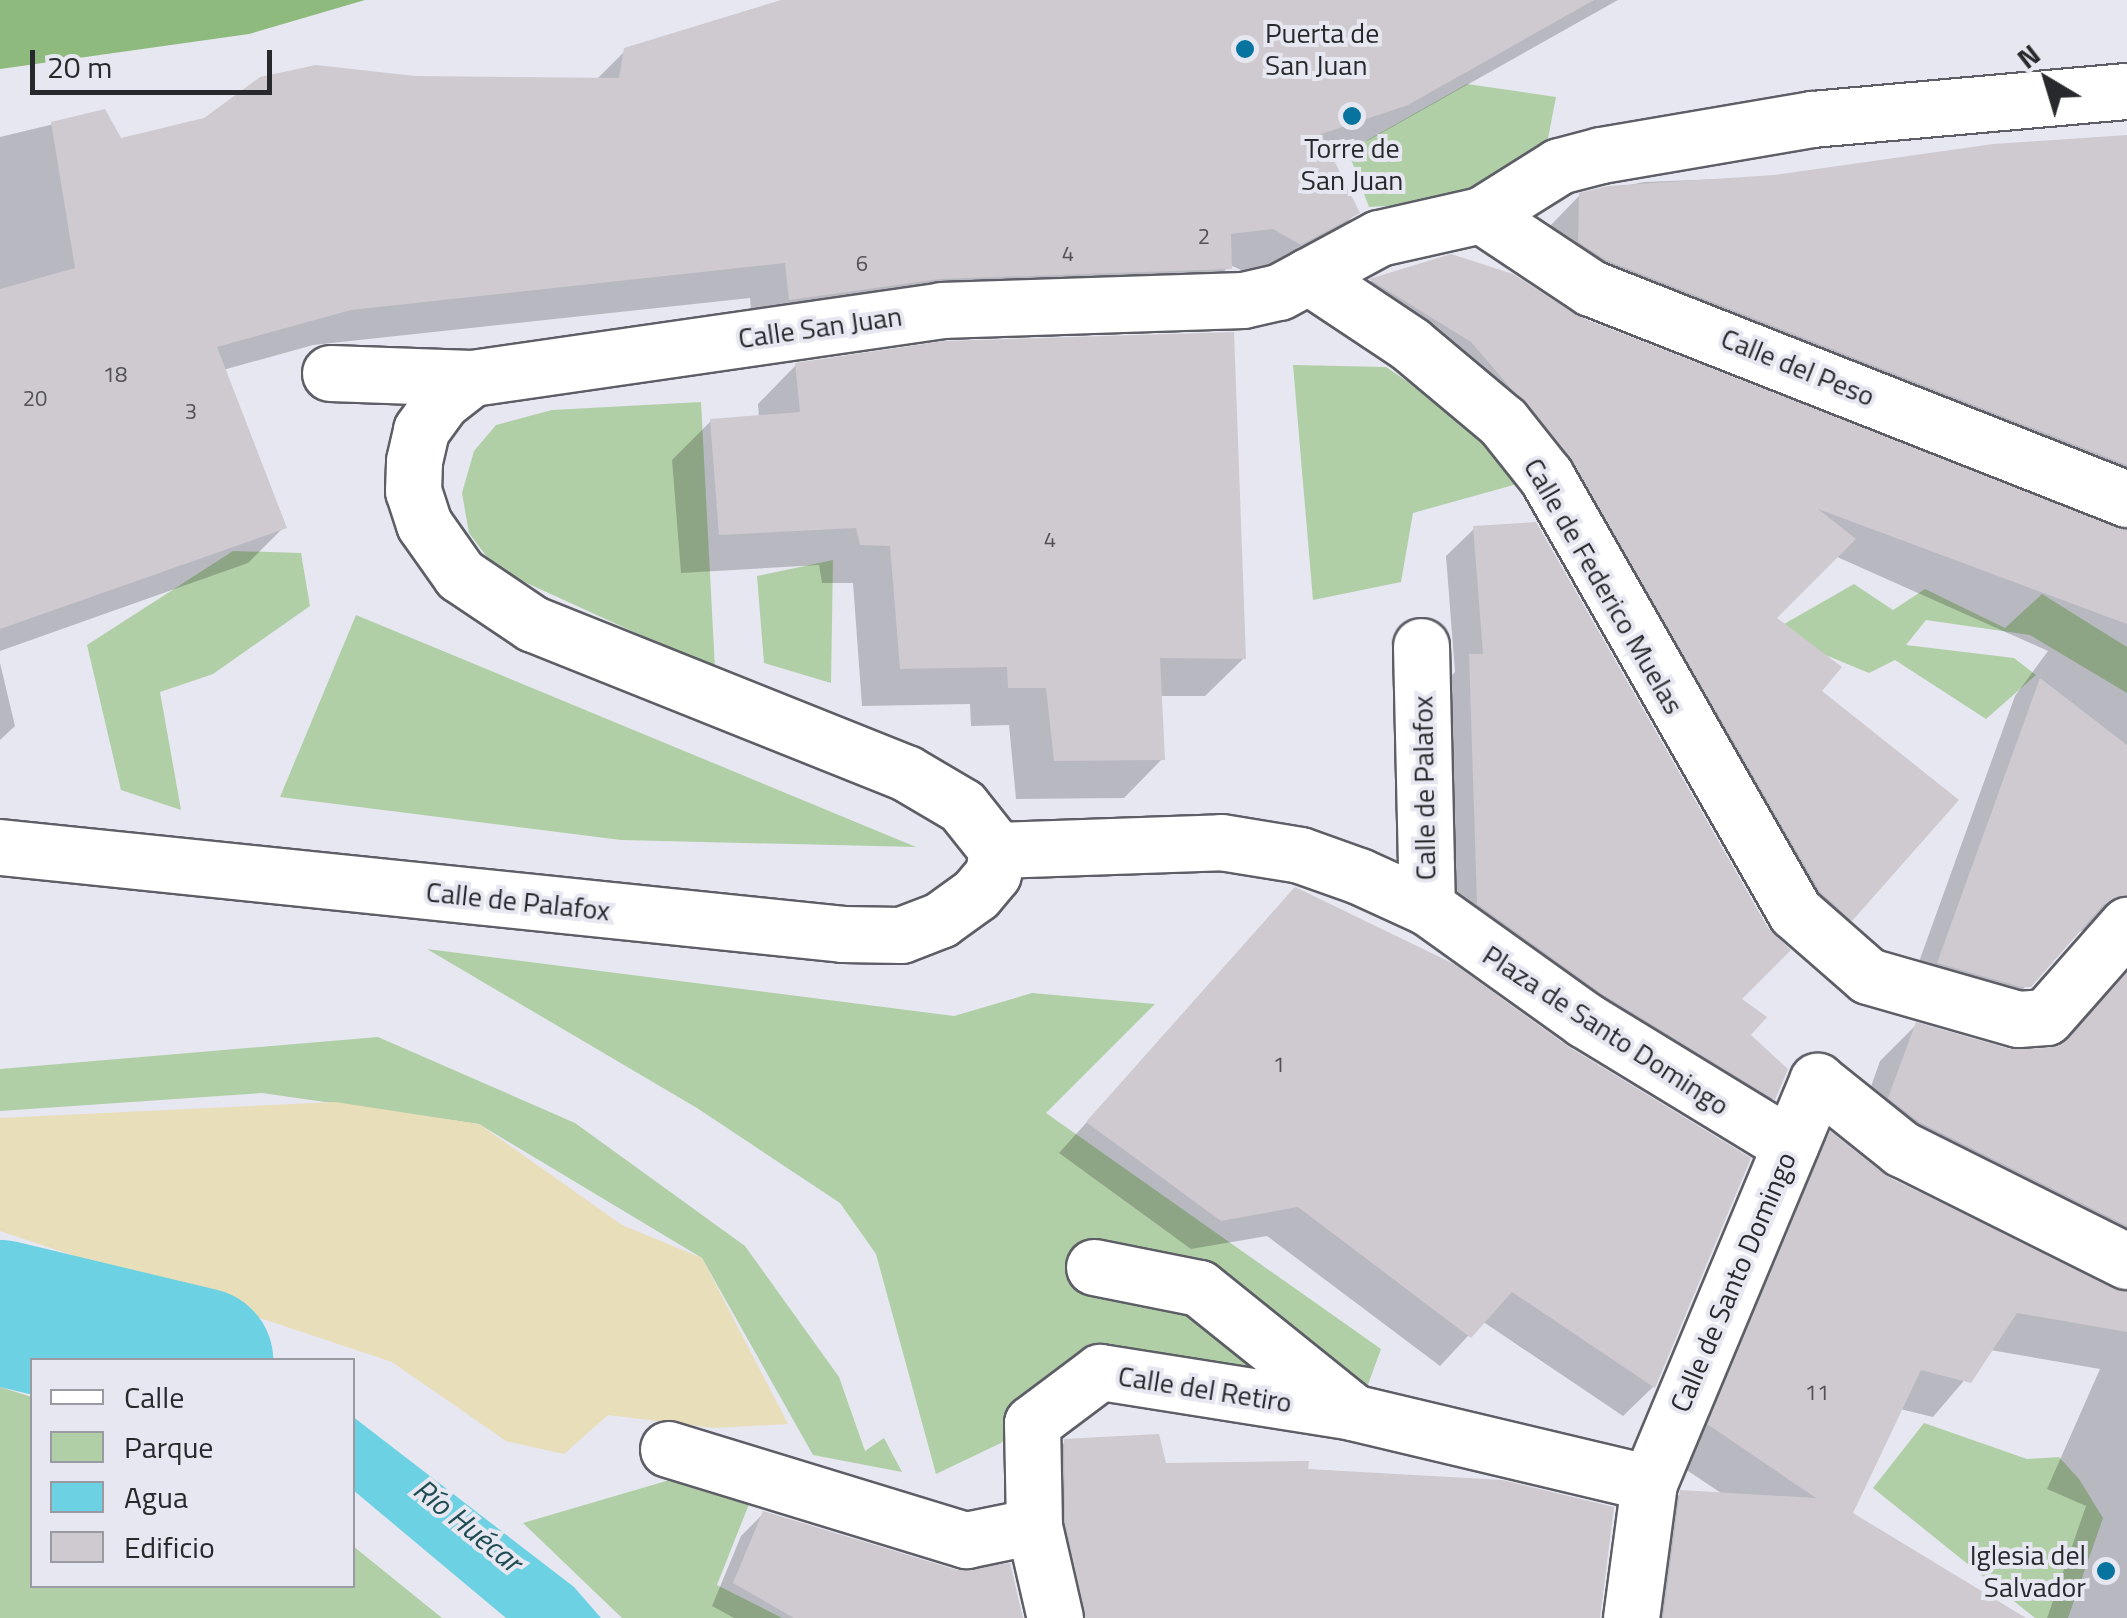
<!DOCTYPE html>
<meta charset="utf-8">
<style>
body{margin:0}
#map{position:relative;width:2127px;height:1618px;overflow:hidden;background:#e6e7f0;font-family:"Titillium Web",sans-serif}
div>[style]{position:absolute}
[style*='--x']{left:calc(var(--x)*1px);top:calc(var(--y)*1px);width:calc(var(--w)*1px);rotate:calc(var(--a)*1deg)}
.green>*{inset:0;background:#b1cfa7}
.forest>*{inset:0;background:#8eba7d}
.sand>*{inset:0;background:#e8deb9}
.water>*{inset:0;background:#6cd1e2}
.shadow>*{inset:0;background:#0003}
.river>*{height:145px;margin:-72.5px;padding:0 72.5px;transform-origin:72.5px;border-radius:72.5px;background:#6cd1e2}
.building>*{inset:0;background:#cfc9d0}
.roads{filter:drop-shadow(2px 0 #5d5e66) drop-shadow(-2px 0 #5d5e66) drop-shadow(0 2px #5d5e66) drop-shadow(0 -2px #5d5e66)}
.minor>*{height:55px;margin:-27.5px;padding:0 27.5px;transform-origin:27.5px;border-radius:27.5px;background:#fff}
.dots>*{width:28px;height:28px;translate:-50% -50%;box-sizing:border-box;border:5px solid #e6e7f0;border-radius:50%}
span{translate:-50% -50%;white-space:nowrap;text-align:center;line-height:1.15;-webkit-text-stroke:8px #e6e7f0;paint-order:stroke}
.number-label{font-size:22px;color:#525155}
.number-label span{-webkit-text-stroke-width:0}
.poi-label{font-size:28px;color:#28292c}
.left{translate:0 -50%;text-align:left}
.right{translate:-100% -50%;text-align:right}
.street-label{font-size:28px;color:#28292c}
.water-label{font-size:30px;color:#1e4c53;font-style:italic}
.legend{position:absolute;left:30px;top:1358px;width:325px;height:230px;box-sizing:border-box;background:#e6e7f0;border:2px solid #9a9ba2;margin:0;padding:12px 18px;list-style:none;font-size:30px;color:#28292c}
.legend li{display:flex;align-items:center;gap:20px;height:50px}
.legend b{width:50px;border:2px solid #9a9ba2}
.north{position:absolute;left:1997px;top:30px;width:100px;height:100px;-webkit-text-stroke:8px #e6e7f0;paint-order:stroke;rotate:322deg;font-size:28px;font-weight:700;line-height:40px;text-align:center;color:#28292c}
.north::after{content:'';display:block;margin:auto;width:35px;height:45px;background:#28292c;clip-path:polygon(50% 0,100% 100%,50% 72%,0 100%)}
.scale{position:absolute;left:30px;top:50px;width:242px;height:45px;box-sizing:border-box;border:5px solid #28292c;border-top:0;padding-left:12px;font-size:30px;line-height:35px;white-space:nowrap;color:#28292c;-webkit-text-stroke:8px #e6e7f0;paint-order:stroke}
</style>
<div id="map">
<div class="green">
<div style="clip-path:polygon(1467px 84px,1556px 97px,1544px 159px,1472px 201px,1369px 207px,1348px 151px)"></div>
<div style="clip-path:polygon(1293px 365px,1386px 367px,1546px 476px,1413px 513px,1401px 582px,1313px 600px)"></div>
<div style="clip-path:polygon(701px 402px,715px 669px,496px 569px,469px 533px,462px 493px,474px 451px,496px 425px,552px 410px)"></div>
<div style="clip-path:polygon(233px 551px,301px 553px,310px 606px,213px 674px,160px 692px,181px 810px,121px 790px,87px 645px)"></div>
<div style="clip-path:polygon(833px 560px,831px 683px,764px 663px,757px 576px)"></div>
<div style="clip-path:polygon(1854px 584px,1893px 610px,1925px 589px,2005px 628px,2042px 594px,2127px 647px,2127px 693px,2030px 635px,1926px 620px,1906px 645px,2014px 658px,2036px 675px,1986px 719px,1895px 660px,1869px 673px,1770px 632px)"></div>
<div style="clip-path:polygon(356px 615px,916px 847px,621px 840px,280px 797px)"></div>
<div style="clip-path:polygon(427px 949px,954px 1016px,1032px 993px,1155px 1004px,1046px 1113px,1381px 1349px,1362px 1401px,1194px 1304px,1312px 1392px,1097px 1355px,1001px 1443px,936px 1474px,876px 1254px,840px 1203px,697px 1108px)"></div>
<div style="clip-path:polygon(378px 1037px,575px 1123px,745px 1246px,839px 1377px,865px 1451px,884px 1438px,902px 1472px,813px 1455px,702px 1258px,479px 1124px,262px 1093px,0 1111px,0 1069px)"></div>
<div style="clip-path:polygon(0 1387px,32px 1397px,32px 1586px,352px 1586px,353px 1546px,442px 1618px,0 1618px)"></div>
<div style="clip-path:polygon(1924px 1423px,2027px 1459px,2059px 1457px,2079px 1479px,2103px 1518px,2068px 1618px,2035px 1618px,1873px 1488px)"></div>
<div style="clip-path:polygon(673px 1479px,749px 1504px,717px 1585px,782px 1618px,622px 1618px,523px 1523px)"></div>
</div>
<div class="forest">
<div style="clip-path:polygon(0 0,365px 0,249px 34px,0 69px)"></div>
</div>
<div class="sand">
<div style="clip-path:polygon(335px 1102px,479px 1124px,622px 1225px,702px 1258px,788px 1424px,714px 1428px,608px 1415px,564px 1454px,506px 1441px,392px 1362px,0 1231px,0 1118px)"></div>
</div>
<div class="water">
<div style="clip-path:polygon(50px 1302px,235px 1360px,44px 1360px,29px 1355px)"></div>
<div style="clip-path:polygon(352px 1416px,574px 1587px,601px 1618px,506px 1618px,353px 1490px)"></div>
</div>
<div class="shadow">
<div style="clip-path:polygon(792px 0,1618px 0,1369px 140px,1328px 154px,1357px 212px,1320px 249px,1263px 280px,1230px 265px,1193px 304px,753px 335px,750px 298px,313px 345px,223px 370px,284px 527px,248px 563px,0 651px,0 137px,104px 112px,120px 141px,415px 78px,596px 80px,626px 50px)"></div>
<div style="clip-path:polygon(2127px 138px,2127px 894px,2096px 926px,2075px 933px,1997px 1017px,1907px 995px,2015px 696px,2048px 651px,1835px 556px,1773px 618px,1819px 691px,1851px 919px,1819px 951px,1542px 492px,1339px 312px,1370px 281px,1451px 257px,1578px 319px,2123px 530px,2121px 512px,1573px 291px,1548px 228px,1580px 195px,1644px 182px,1774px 177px)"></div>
<div style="clip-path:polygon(796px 365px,1244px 658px,1205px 696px,1159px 696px,1162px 759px,1124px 798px,1016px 799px,1009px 725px,971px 726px,970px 704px,862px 706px,853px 583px,822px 583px,819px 565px,681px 573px,672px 460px,711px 421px,759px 418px,758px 404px)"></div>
<div style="clip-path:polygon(1475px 528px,1738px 999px,1773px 1098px,1745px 1126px,1450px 933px,1442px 685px,1455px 672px,1446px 556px)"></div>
<div style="clip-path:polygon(0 663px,15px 726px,0 740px)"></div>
<div style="clip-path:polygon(1296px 890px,1748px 1159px,1653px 1387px,1623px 1416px,1482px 1321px,1440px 1366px,1267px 1236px,1191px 1249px,1059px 1153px)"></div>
<div style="clip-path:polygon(2127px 975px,2127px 1618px,2047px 1618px,2086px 1506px,2047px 1489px,2100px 1369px,1990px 1350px,1933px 1417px,1900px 1409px,1850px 1514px,2022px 1618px,1633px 1618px,1645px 1529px,1681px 1493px,1724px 1495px,1673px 1461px,1795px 1170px,1830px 1135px,1887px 1179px,2119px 1291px,2118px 1281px,1854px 1135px,1880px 1061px,1916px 1025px,2010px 1052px,2049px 1051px)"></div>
<div style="clip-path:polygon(1065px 1442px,1164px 1466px,1305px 1471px,1599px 1618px,1044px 1618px,1029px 1478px)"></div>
<div style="clip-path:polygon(764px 1513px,885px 1618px,734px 1618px,712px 1606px,741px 1536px)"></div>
</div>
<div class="river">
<div style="--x:0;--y:1312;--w:206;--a:13.5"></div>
</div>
<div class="building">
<div style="clip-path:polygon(781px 0,1594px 0,1408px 105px,1321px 134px,1360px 213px,1301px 245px,1273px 229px,1231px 234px,1232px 269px,940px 279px,789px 300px,785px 263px,351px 310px,217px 347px,287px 528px,0 629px,0 289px,75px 268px,51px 122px,105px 109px,121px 138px,204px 118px,260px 77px,316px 65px,415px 76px,619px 78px,624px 48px)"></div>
<div style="clip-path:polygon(2127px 135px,2127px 465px,1606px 260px,1578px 242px,1579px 193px,1608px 186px,1774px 175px,1993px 144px)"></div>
<div style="clip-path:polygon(1451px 254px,1513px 274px,1580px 317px,2127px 530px,2127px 624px,1818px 509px,1856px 539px,1777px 618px,1842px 667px,1822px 691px,1959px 800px,1852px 921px,1820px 892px,1570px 457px,1471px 342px,1369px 279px)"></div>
<div style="clip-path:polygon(1234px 332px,1246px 659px,1160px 658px,1165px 760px,1054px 761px,1046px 688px,1008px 688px,1007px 667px,900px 669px,890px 546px,860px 545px,856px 528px,719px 535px,710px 419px,800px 412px,795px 363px,944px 341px)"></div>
<div style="clip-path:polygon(1536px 522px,1768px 928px,1791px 950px,1742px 999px,1767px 1017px,1751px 1035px,1788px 1069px,1775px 1100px,1602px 994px,1477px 904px,1469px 654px,1483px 654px,1473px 526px)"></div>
<div style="clip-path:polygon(2040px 678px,2127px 745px,2127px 895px,2104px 904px,2031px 987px,2021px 987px,1937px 963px)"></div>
<div style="clip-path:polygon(1295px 887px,1454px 964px,1569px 1047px,1751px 1158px,1655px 1388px,1512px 1292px,1471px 1338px,1298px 1207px,1221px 1221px,1086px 1122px)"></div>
<div style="clip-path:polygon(2127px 972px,2127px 1226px,1919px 1122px,1888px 1098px,1916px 1022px,2010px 1049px,2048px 1048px,2069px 1038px)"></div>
<div style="clip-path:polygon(1830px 1131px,1888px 1177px,2127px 1292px,2127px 1332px,2017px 1313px,1971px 1383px,1921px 1370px,1853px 1513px,2026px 1618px,1663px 1618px,1680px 1490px,1816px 1498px,1707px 1424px)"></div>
<div style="clip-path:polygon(1159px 1434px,1166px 1463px,1309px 1461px,1308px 1469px,1502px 1480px,1614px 1507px,1600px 1618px,1085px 1618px,1065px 1522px,1064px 1439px)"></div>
<div style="clip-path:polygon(763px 1511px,957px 1570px,1010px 1563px,1023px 1618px,794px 1618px,733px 1583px)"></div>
</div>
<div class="roads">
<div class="minor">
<div style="--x:1481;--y:215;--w:132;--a:33.6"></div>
<div style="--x:1591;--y:288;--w:576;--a:21.49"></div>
<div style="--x:1308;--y:276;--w:123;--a:33.7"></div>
<div style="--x:1410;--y:344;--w:121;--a:40"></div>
<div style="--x:1503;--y:422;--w:69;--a:51.5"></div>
<div style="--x:1546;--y:476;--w:502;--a:60.27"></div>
<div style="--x:1795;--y:912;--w:97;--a:41.2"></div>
<div style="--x:1868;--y:976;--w:156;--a:16"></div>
<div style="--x:2018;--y:1019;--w:28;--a:-4"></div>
<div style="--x:2046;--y:1017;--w:123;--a:-48.6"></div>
<div style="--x:330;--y:373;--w:142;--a:2"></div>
<div style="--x:472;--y:378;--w:474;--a:-8.2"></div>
<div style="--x:941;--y:310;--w:302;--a:-1.9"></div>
<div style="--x:1243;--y:300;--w:37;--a:-13"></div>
<div style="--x:1279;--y:292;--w:114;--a:-28.4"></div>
<div style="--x:1379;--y:238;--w:105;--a:-12.7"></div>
<div style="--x:1481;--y:215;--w:92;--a:-32.1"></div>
<div style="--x:1559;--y:166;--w:43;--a:-14.7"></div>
<div style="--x:1601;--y:155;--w:214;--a:-9.7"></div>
<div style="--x:1812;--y:119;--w:316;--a:-5.1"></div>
<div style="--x:1421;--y:646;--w:261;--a:88.7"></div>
<div style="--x:0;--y:847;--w:847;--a:5.89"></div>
<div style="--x:843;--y:934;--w:58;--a:1"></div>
<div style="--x:901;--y:935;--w:42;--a:-21"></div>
<div style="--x:940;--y:920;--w:44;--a:-35.8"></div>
<div style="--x:976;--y:894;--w:26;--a:-50"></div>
<div style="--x:993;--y:874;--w:24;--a:-81"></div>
<div style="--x:997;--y:850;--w:56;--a:-128.5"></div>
<div style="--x:962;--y:806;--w:65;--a:-149.5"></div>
<div style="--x:906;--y:773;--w:402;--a:-158.2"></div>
<div style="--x:533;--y:624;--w:88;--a:-146.1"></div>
<div style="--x:460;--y:575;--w:62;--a:-125.2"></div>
<div style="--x:424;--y:524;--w:35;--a:-108"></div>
<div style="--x:413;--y:491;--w:30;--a:-88"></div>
<div style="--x:414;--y:461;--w:32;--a:-77"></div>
<div style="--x:421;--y:430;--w:34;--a:-54"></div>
<div style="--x:441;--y:402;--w:39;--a:-38"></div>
<div style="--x:997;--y:850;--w:224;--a:-2"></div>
<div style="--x:1221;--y:842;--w:80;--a:9.3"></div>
<div style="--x:1300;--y:855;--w:63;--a:19.6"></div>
<div style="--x:1359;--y:876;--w:75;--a:24.5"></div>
<div style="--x:1427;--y:907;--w:194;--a:35.6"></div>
<div style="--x:1585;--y:1020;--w:240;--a:31.4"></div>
<div style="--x:1094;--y:1267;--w:107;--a:11.3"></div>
<div style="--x:1199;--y:1288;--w:195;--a:38.8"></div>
<div style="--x:668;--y:1449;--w:312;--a:17"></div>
<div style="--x:966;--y:1540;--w:69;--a:-11.6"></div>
<div style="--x:1055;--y:1618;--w:94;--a:-102.9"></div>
<div style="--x:1034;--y:1526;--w:103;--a:-91.1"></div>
<div style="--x:1032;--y:1423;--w:85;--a:-36.9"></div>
<div style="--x:1100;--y:1372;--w:255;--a:9"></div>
<div style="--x:1352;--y:1412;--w:305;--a:13.4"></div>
<div style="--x:1631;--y:1618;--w:136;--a:-82.4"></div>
<div style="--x:1649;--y:1483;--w:436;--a:-67.3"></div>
<div style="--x:1817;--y:1081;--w:109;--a:38.7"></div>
<div style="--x:1902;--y:1149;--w:251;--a:26.5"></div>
</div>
</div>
<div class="dots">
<div style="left:1245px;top:49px;background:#06749f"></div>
<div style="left:1352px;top:116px;background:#06749f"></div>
<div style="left:2106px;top:1571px;background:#06749f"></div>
</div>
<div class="number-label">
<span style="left:1204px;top:237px">2</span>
<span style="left:1068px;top:254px">4</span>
<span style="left:862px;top:264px">6</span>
<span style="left:115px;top:375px">18</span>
<span style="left:35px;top:399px">20</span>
<span style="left:191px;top:412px">3</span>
<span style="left:1050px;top:540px">4</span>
<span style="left:1279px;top:1065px">1</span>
<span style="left:1817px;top:1393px">11</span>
</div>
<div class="poi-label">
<span class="left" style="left:1265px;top:49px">Puerta de<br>San Juan</span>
<span style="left:1352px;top:164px">Torre de<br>San Juan</span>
<span class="right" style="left:2086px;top:1571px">Iglesia del<br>Salvador</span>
</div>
<div class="street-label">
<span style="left:820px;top:327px;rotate:-8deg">Calle San Juan</span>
<span style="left:1798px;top:367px;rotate:22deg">Calle del Peso</span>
<span style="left:1604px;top:586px;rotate:60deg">Calle de Federico Muelas</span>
<span style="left:1424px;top:788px;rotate:-91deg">Calle de Palafox</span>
<span style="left:518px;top:901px;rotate:6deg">Calle de Palafox</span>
<span style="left:1606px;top:1030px;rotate:33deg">Plaza de Santo Domingo</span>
<span style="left:1733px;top:1282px;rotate:-67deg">Calle de Santo Domingo</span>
<span style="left:1205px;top:1389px;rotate:9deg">Calle del Retiro</span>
</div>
<div class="water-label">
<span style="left:468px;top:1525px;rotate:39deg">Río Huécar</span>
</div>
<ul class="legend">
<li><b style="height:12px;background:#fff"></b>Calle</li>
<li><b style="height:28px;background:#b1cfa7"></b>Parque</li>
<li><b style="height:28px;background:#6cd1e2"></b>Agua</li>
<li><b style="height:28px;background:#cfc9d0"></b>Edificio</li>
</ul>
<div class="north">N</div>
<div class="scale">20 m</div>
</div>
